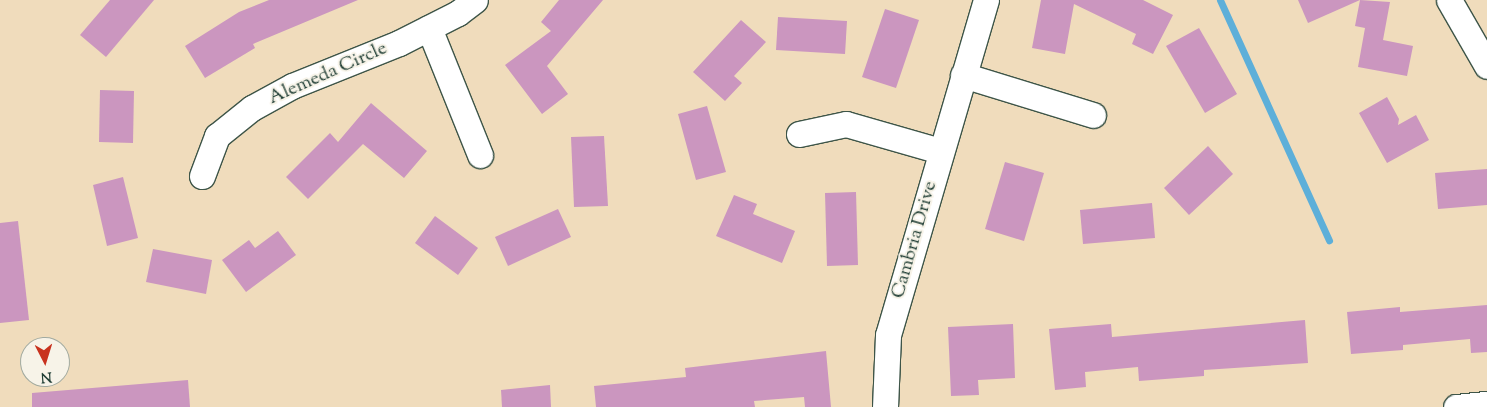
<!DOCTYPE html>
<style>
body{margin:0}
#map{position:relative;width:1487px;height:407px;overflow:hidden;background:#f0dcbc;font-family:"Sorts Mill Goudy",serif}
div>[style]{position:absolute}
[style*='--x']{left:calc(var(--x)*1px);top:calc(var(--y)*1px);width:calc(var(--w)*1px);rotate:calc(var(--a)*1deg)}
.stream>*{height:7px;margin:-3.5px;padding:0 3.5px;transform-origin:3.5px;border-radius:3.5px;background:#5dafd9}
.building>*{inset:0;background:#cb96bf}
.roads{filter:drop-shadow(1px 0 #3e5548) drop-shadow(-1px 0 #3e5548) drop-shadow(0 1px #3e5548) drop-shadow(0 -1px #3e5548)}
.street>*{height:25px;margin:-12.5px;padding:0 12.5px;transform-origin:12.5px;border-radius:12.5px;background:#fff}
span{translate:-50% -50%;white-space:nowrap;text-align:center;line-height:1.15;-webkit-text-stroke:4px #f7f3e8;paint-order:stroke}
.street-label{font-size:19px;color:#1f3d34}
.north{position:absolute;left:20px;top:337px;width:50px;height:50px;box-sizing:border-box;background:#f7f3e8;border:1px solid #a1aaa0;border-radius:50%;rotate:175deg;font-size:14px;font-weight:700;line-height:20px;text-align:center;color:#1f3d34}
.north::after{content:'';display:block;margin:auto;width:18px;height:22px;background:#c8321e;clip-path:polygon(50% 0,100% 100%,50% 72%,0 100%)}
</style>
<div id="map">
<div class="stream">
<div style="--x:1220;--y:0;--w:264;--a:65.6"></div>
</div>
<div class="building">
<div style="clip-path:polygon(110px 0,154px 0,106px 57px,80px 35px)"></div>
<div style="clip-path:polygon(269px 0,358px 0,253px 44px,255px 48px,205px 78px,185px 46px,239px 12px)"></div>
<div style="clip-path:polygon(559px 0,603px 0,547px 66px,568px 94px,542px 114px,505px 65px,551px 31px,541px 22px)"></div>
<div style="clip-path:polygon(1041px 0,1143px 0,1173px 15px,1153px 54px,1132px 44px,1136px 34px,1074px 4px,1065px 54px,1032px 48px)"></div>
<div style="clip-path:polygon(1298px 0,1360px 0,1308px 23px)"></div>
<div style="clip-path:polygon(1360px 0,1390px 2px,1383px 40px,1413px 46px,1407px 76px,1358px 67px,1365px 28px,1355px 26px)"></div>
<div style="clip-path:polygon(885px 9px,919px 20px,896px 88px,862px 77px)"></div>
<div style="clip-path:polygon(778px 17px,847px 21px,845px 54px,776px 50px)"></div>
<div style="clip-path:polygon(741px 20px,766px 42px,734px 76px,742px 83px,725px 101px,693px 72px)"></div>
<div style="clip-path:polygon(1199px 28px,1237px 94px,1205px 113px,1166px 46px)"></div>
<div style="clip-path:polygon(100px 90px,134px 91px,133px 143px,99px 142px)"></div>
<div style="clip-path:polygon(1387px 97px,1399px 119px,1398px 125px,1416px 115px,1429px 140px,1387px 163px,1359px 113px)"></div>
<div style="clip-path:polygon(371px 103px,427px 151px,404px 178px,363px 144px,308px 199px,286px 177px,330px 133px,338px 142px)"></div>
<div style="clip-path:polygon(707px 106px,726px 172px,696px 180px,678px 114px)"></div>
<div style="clip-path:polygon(604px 136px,608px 206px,574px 207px,571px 137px)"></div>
<div style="clip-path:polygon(1208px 146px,1233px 174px,1189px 215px,1164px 188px)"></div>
<div style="clip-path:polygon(1005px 162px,1044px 173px,1024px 241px,985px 229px)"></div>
<div style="clip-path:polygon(1487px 169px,1487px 205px,1438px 209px,1435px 173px)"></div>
<div style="clip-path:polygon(123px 177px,138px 238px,107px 246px,93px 185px)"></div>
<div style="clip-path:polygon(856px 192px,858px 265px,827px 266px,825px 193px)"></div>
<div style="clip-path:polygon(734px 195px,757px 204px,753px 214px,795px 231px,782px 263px,716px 236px)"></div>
<div style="clip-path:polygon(1152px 203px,1155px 238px,1083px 244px,1080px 210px)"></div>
<div style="clip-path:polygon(558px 209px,571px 237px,508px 266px,495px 237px)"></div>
<div style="clip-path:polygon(435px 216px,478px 248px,458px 275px,415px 243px)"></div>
<div style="clip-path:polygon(18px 221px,29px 320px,0 323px,0 223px)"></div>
<div style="clip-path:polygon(278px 231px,296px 255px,246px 292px,222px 260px,249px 240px,255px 248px)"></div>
<div style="clip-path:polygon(153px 249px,212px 260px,206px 294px,146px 282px)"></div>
<div style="clip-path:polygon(1487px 305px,1487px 352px,1471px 353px,1470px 339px,1403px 345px,1403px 350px,1351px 354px,1347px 312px,1400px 307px,1400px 312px)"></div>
<div style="clip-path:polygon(1305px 320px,1308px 363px,1204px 370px,1204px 376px,1139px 381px,1138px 367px,1085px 372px,1086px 387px,1055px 390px,1049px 329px,1111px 324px,1112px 337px)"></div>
<div style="clip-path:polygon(1013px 324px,1015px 378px,978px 380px,979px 395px,951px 396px,948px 327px)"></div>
<div style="clip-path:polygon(826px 351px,831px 407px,805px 407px,804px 397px,754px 401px,755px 407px,596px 407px,594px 386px,686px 377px,685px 368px)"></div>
<div style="clip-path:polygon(188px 380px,190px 407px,32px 407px,32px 393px)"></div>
<div style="clip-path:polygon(550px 385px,551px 407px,502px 407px,501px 390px)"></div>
</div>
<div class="roads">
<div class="street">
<div style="--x:1449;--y:0;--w:76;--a:60.1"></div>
<div style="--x:429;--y:28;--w:137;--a:68.1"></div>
<div style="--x:963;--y:75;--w:136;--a:17.1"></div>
<div style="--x:799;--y:134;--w:48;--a:-12"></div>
<div style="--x:846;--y:124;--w:98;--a:16"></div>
<div style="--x:202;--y:176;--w:43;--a:-69.4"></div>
<div style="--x:217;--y:136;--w:45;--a:-38.7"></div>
<div style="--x:252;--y:108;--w:46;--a:-28.8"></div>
<div style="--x:292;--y:86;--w:115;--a:-21.9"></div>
<div style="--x:399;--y:43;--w:66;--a:-27"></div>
<div style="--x:458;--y:13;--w:21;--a:-37"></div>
<div style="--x:885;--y:407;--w:72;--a:-87.6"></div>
<div style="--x:888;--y:335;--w:349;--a:-73.7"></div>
<div style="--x:1456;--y:407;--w:31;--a:-6"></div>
</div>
</div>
<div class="street-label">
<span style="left:328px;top:74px;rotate:-24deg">Alemeda Circle</span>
<span style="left:915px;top:240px;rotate:-74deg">Cambria Drive</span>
</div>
<div class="north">N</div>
</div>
